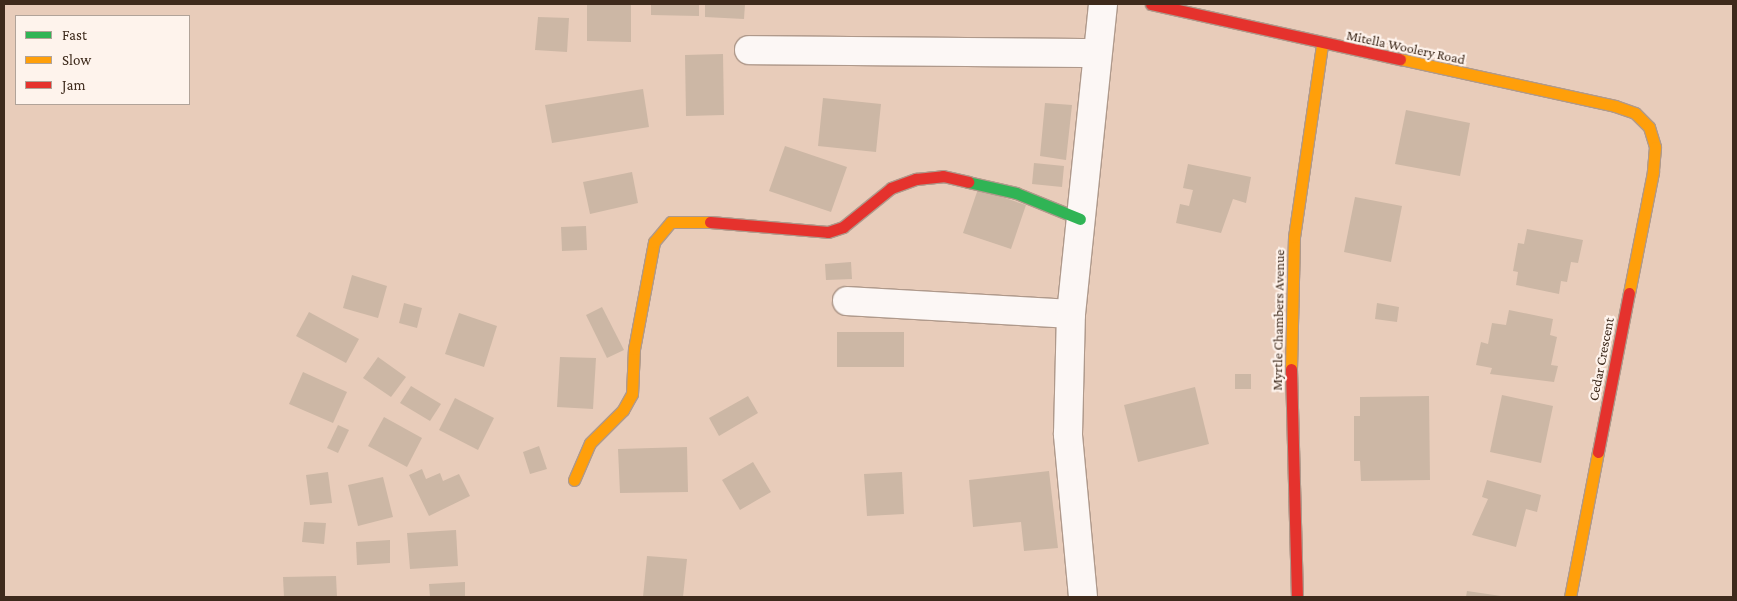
<!DOCTYPE html>
<style>
body{margin:0}
#map{position:relative;width:1737px;height:601px;overflow:hidden;background:#e8ccba;font-family:"Crimson Pro",serif}
div>[style]{position:absolute}
[style*='--x']{left:calc(var(--x)*1px);top:calc(var(--y)*1px);width:calc(var(--w)*1px);rotate:calc(var(--a)*1deg)}
.building>*{inset:0;background:#ccb7a5}
.roads{filter:drop-shadow(1px 0 #af998b) drop-shadow(-1px 0 #af998b) drop-shadow(0 1px #af998b) drop-shadow(0 -1px #af998b)}
.street>*{height:28px;margin:-14px;padding:0 14px;transform-origin:14px;border-radius:14px;background:#fcf7f5}
.fast>*{height:11px;margin:-5.5px;padding:0 5.5px;transform-origin:5.5px;border-radius:5.5px;background:#30b455}
.slow>*{height:11px;margin:-5.5px;padding:0 5.5px;transform-origin:5.5px;border-radius:5.5px;background:#ff9f0a}
.jam>*{height:11px;margin:-5.5px;padding:0 5.5px;transform-origin:5.5px;border-radius:5.5px;background:#e5322d}
span{translate:-50% -50%;white-space:nowrap;text-align:center;line-height:1.15;-webkit-text-stroke:4.5px #fef3ec;paint-order:stroke}
.street-label{font-size:14px;color:#3e2a1c}
.frame{position:absolute;inset:0;border:5px solid #3e2a1c;pointer-events:none}
.legend{position:absolute;left:15px;top:15px;width:175px;height:90px;box-sizing:border-box;background:#fef3ec;border:1px solid #b1a399;margin:0;padding:6px 9px;list-style:none;font-size:15px;color:#3e2a1c}
.legend li{display:flex;align-items:center;gap:10px;height:25px}
.legend b{width:25px;border:1px solid #b1a399}
</style>
<div id="map">
<div class="building">
<div style="clip-path:polygon(587px 4px,631px 4px,631px 42px,587px 41px)"></div>
<div style="clip-path:polygon(651px 4px,699px 4px,699px 16px,651px 15px)"></div>
<div style="clip-path:polygon(705px 4px,745px 4px,744px 19px,705px 17px)"></div>
<div style="clip-path:polygon(538px 17px,569px 18px,567px 52px,535px 50px)"></div>
<div style="clip-path:polygon(723px 54px,724px 115px,686px 116px,685px 55px)"></div>
<div style="clip-path:polygon(643px 89px,649px 127px,552px 143px,545px 105px)"></div>
<div style="clip-path:polygon(823px 98px,881px 104px,876px 152px,818px 146px)"></div>
<div style="clip-path:polygon(1045px 103px,1072px 105px,1066px 160px,1040px 156px)"></div>
<div style="clip-path:polygon(1406px 110px,1470px 123px,1460px 176px,1395px 164px)"></div>
<div style="clip-path:polygon(785px 146px,847px 167px,831px 212px,769px 191px)"></div>
<div style="clip-path:polygon(1034px 163px,1064px 166px,1062px 187px,1032px 184px)"></div>
<div style="clip-path:polygon(1188px 164px,1251px 177px,1246px 203px,1233px 199px,1221px 233px,1176px 223px,1180px 204px,1189px 206px,1193px 190px,1183px 188px)"></div>
<div style="clip-path:polygon(632px 172px,638px 203px,590px 214px,583px 182px)"></div>
<div style="clip-path:polygon(978px 189px,1026px 205px,1011px 249px,963px 233px)"></div>
<div style="clip-path:polygon(1355px 197px,1402px 206px,1391px 262px,1344px 252px)"></div>
<div style="clip-path:polygon(586px 226px,587px 250px,562px 251px,561px 227px)"></div>
<div style="clip-path:polygon(1527px 229px,1583px 240px,1578px 263px,1571px 262px,1567px 282px,1561px 281px,1559px 294px,1516px 285px,1518px 272px,1513px 271px,1518px 243px,1524px 244px)"></div>
<div style="clip-path:polygon(851px 262px,852px 279px,826px 280px,825px 264px)"></div>
<div style="clip-path:polygon(352px 275px,387px 286px,378px 318px,343px 308px)"></div>
<div style="clip-path:polygon(404px 303px,422px 308px,417px 328px,399px 323px)"></div>
<div style="clip-path:polygon(1377px 303px,1399px 307px,1397px 322px,1375px 319px)"></div>
<div style="clip-path:polygon(602px 307px,624px 350px,607px 358px,586px 315px)"></div>
<div style="clip-path:polygon(1509px 310px,1553px 319px,1550px 335px,1557px 337px,1551px 365px,1558px 366px,1554px 382px,1490px 374px,1492px 368px,1476px 365px,1481px 342px,1488px 344px,1492px 323px,1506px 325px)"></div>
<div style="clip-path:polygon(309px 312px,359px 339px,346px 363px,296px 336px)"></div>
<div style="clip-path:polygon(459px 313px,497px 326px,484px 367px,445px 354px)"></div>
<div style="clip-path:polygon(837px 332px,904px 332px,904px 367px,837px 367px)"></div>
<div style="clip-path:polygon(378px 357px,406px 377px,391px 397px,363px 378px)"></div>
<div style="clip-path:polygon(560px 357px,596px 358px,593px 409px,557px 407px)"></div>
<div style="clip-path:polygon(303px 372px,347px 392px,333px 423px,289px 404px)"></div>
<div style="clip-path:polygon(1235px 374px,1251px 374px,1251px 389px,1235px 389px)"></div>
<div style="clip-path:polygon(411px 386px,441px 404px,430px 421px,400px 403px)"></div>
<div style="clip-path:polygon(1195px 387px,1209px 444px,1138px 462px,1124px 405px)"></div>
<div style="clip-path:polygon(1502px 395px,1553px 406px,1541px 463px,1490px 452px)"></div>
<div style="clip-path:polygon(748px 396px,758px 413px,719px 436px,709px 418px)"></div>
<div style="clip-path:polygon(1429px 396px,1430px 480px,1361px 481px,1360px 461px,1354px 461px,1354px 416px,1360px 416px,1360px 397px)"></div>
<div style="clip-path:polygon(455px 398px,494px 418px,478px 450px,439px 430px)"></div>
<div style="clip-path:polygon(384px 417px,422px 438px,407px 467px,368px 446px)"></div>
<div style="clip-path:polygon(338px 425px,349px 430px,338px 453px,327px 448px)"></div>
<div style="clip-path:polygon(539px 446px,547px 469px,530px 474px,523px 452px)"></div>
<div style="clip-path:polygon(687px 447px,688px 492px,620px 493px,618px 449px)"></div>
<div style="clip-path:polygon(753px 462px,771px 492px,740px 510px,722px 480px)"></div>
<div style="clip-path:polygon(422px 469px,426px 479px,440px 473px,443px 481px,459px 474px,470px 496px,429px 516px,409px 475px)"></div>
<div style="clip-path:polygon(1049px 471px,1058px 548px,1024px 551px,1021px 522px,973px 527px,969px 480px)"></div>
<div style="clip-path:polygon(328px 472px,332px 503px,310px 505px,306px 475px)"></div>
<div style="clip-path:polygon(902px 472px,904px 514px,867px 516px,864px 474px)"></div>
<div style="clip-path:polygon(383px 477px,393px 517px,358px 526px,348px 485px)"></div>
<div style="clip-path:polygon(1487px 480px,1541px 495px,1537px 512px,1526px 509px,1516px 547px,1472px 535px,1488px 499px,1482px 497px)"></div>
<div style="clip-path:polygon(304px 522px,326px 523px,324px 544px,302px 542px)"></div>
<div style="clip-path:polygon(456px 530px,458px 566px,410px 569px,407px 533px)"></div>
<div style="clip-path:polygon(390px 540px,390px 563px,357px 565px,356px 542px)"></div>
<div style="clip-path:polygon(647px 556px,687px 559px,683px 597px,643px 597px)"></div>
<div style="clip-path:polygon(336px 576px,337px 597px,284px 597px,283px 577px)"></div>
<div style="clip-path:polygon(465px 582px,465px 597px,430px 597px,429px 584px)"></div>
<div style="clip-path:polygon(1467px 591px,1501px 596px,1501px 597px,1466px 597px)"></div>
</div>
<div class="roads">
<div class="street">
<div style="--x:749;--y:50;--w:348;--a:0.5"></div>
<div style="--x:847;--y:301;--w:224;--a:3.3"></div>
<div style="--x:1083;--y:597;--w:164;--a:-95.3"></div>
<div style="--x:1068;--y:434;--w:120;--a:-88.6"></div>
<div style="--x:1071;--y:314;--w:312;--a:-84.1"></div>
</div>
<div class="fast">
<div style="--x:968;--y:182;--w:49;--a:12.9"></div>
<div style="--x:1016;--y:193;--w:69;--a:22.1"></div>
</div>
<div class="slow">
<div style="--x:1400;--y:59;--w:220;--a:12.3"></div>
<div style="--x:1615;--y:106;--w:21;--a:19"></div>
<div style="--x:1635;--y:113;--w:20;--a:45"></div>
<div style="--x:1649;--y:127;--w:21;--a:73"></div>
<div style="--x:1655;--y:147;--w:25;--a:95"></div>
<div style="--x:1653;--y:172;--w:123;--a:101.2"></div>
<div style="--x:1291;--y:369;--w:132;--a:-88.7"></div>
<div style="--x:1294;--y:237;--w:194;--a:-81.7"></div>
<div style="--x:574;--y:480;--w:40;--a:-66.6"></div>
<div style="--x:590;--y:443;--w:47;--a:-45"></div>
<div style="--x:623;--y:410;--w:18;--a:-61"></div>
<div style="--x:632;--y:394;--w:45;--a:-87.5"></div>
<div style="--x:634;--y:349;--w:109;--a:-79.4"></div>
<div style="--x:654;--y:242;--w:26;--a:-50"></div>
<div style="--x:671;--y:222;--w:39;--a:0"></div>
<div style="--x:1570;--y:597;--w:148;--a:-79.1"></div>
</div>
<div class="jam">
<div style="--x:1151;--y:4;--w:255;--a:12.5"></div>
<div style="--x:710;--y:222;--w:118;--a:4.8"></div>
<div style="--x:828;--y:232;--w:16;--a:-18"></div>
<div style="--x:843;--y:227;--w:62;--a:-39.1"></div>
<div style="--x:891;--y:188;--w:27;--a:-20"></div>
<div style="--x:916;--y:179;--w:27;--a:-6"></div>
<div style="--x:943;--y:176;--w:26;--a:13"></div>
<div style="--x:1291;--y:369;--w:228;--a:88.5"></div>
<div style="--x:1598;--y:452;--w:162;--a:-79"></div>
</div>
</div>
<div class="street-label">
<span style="left:1406px;top:47px;rotate:12deg">Mitella Woolery Road</span>
<span style="left:1278px;top:320px;rotate:-89deg">Myrtle Chambers Avenue</span>
<span style="left:1601px;top:359px;rotate:-79deg">Cedar Crescent</span>
</div>
<div class="frame"></div>
<ul class="legend">
<li><b style="height:6px;background:#30b455"></b>Fast</li>
<li><b style="height:6px;background:#ff9f0a"></b>Slow</li>
<li><b style="height:6px;background:#e5322d"></b>Jam</li>
</ul>
</div>
